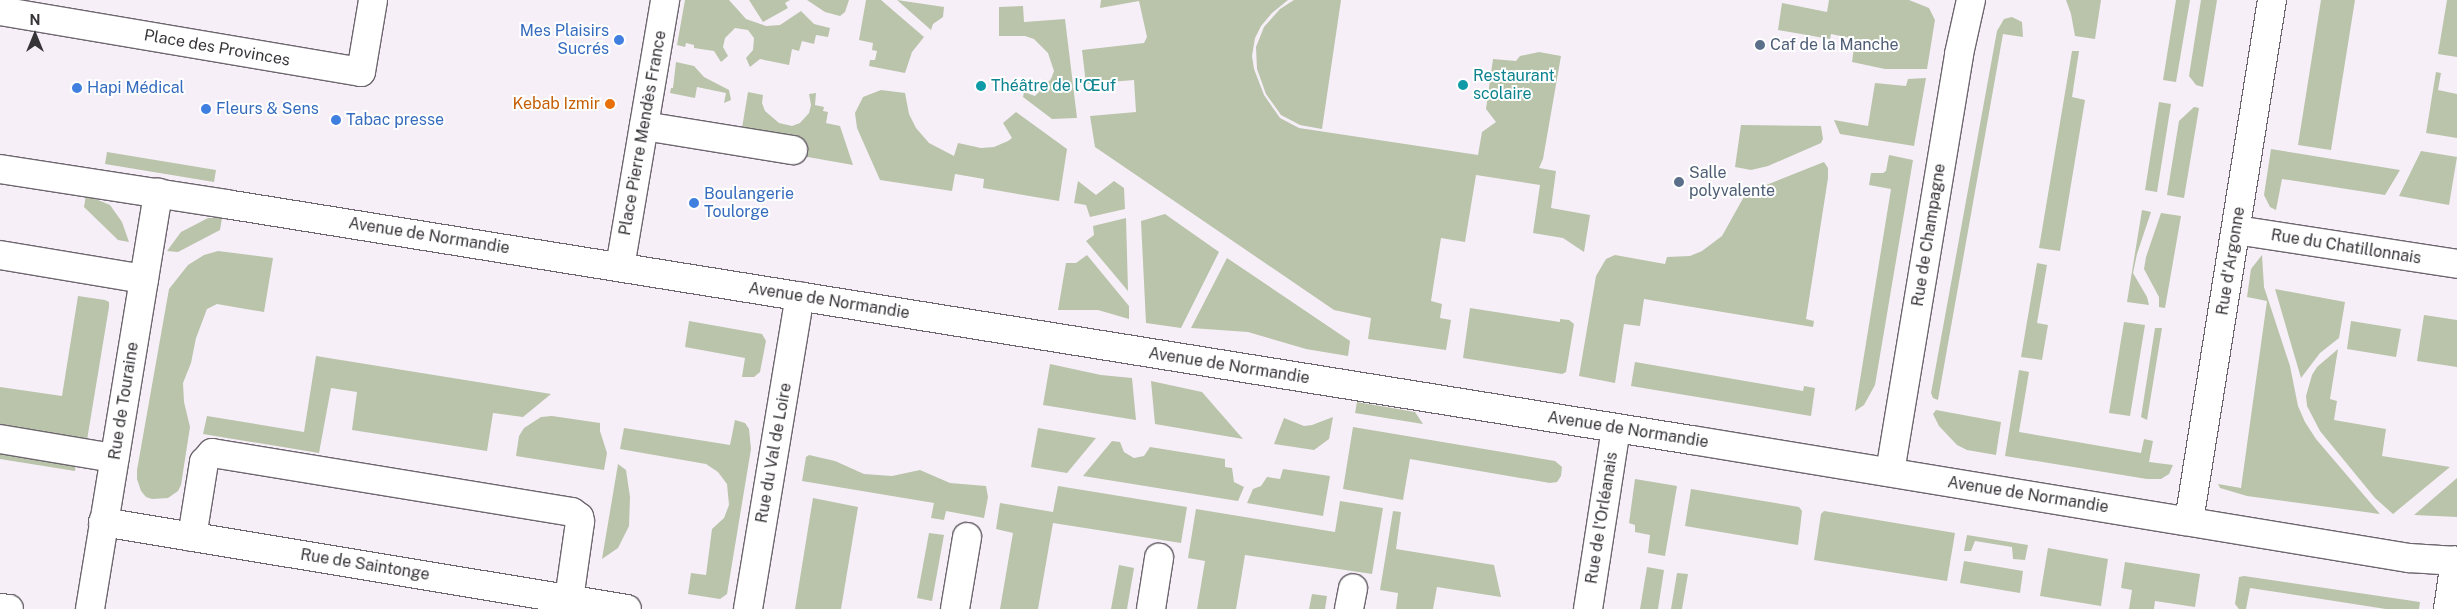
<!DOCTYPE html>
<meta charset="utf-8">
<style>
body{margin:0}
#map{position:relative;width:2457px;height:609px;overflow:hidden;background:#f7eff8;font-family:"Public Sans",sans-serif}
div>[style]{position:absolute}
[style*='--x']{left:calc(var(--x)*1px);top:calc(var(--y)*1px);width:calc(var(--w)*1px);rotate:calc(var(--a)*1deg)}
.green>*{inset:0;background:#b9c4aa}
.roads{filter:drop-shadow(1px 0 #6d666e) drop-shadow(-1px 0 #6d666e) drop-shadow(0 1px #6d666e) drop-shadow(0 -1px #6d666e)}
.minor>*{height:28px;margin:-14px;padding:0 14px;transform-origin:14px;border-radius:14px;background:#fff}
.major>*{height:28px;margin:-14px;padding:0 14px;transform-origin:14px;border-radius:14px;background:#fff}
.dots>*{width:14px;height:14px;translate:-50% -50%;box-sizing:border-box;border:2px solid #fff;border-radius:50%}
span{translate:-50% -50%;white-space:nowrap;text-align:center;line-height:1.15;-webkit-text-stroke:4px #fff;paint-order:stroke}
.shop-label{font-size:16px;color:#366cbe}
.right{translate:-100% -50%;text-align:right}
.left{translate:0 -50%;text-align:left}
.service-label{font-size:16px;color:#4e5e75}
.street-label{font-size:16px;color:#373438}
.culture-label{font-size:16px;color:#0d838f}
.food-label{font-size:16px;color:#c56008}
.north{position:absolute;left:10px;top:10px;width:50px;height:50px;-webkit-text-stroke:4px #fff;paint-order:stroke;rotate:0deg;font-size:14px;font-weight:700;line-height:20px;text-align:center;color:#373438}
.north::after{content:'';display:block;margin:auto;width:18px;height:22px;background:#373438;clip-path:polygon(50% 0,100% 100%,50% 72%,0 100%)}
</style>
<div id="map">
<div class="green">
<div style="clip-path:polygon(685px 0,729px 0,746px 19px,766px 26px,780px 25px,801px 11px,814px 24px,830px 28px,828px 37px,816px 35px,814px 44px,802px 41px,799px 51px,792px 49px,789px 65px,760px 59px,750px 67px,746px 58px,753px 50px,754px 38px,748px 30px,735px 28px,725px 38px,723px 47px,728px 56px,721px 62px,714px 51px,694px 48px,694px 45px,686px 43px,685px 47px,677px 45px)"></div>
<div style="clip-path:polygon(749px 0,790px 0,785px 3px,788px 8px,763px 22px)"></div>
<div style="clip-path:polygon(807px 0,849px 0,845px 12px,840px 16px,825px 12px)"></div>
<div style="clip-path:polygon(866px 0,881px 0,924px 37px,912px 52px,905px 73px,869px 66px,870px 60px,875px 60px,877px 51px,872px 50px,873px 43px,859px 40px)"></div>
<div style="clip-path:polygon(897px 0,944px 7px,943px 17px,933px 24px,931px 30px)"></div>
<div style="clip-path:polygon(1101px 0,1288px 0,1272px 13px,1261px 26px,1255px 38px,1252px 56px,1254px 69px,1264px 95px,1280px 118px,1299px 128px,1478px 155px,1482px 132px,1496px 122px,1486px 109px,1493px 59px,1516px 61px,1520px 56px,1539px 52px,1561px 56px,1543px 159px,1539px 168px,1556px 171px,1551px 208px,1590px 215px,1584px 252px,1563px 238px,1533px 233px,1540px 185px,1476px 175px,1465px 242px,1441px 238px,1431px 301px,1442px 304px,1440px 318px,1451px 320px,1446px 350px,1368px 339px,1371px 318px,1334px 310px,1095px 147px,1090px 116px,1136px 112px,1134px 80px,1086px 84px,1082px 50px,1144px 43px,1147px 37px,1139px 1px,1100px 8px)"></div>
<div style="clip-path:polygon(1294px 0,1341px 0,1322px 129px,1300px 125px,1281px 115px,1266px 94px,1257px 69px,1256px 47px,1264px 27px,1280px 9px)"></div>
<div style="clip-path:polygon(1829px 0,1909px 0,1929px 8px,1935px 20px,1927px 69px,1885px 69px,1852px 62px,1855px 39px,1831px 34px,1830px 39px,1778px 30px,1782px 3px,1827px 12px)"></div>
<div style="clip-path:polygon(2066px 0,2101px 0,2095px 39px,2075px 36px,2071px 14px)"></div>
<div style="clip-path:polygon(2176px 0,2190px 0,2176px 82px,2163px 80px)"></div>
<div style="clip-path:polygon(2201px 0,2217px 0,2203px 87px,2196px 85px,2189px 76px)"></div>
<div style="clip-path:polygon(2321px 0,2355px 0,2331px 150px,2298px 145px)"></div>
<div style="clip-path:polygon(2447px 0,2457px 0,2457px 57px,2438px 54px)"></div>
<div style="clip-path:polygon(1023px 6px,1024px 22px,1065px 19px,1077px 118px,1052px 119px,1023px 97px,1024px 92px,1035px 96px,1051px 79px,1054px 71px,1048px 53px,1034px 39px,1025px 36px,999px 36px,999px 7px)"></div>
<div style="clip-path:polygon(2012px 17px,2022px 22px,2023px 37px,2003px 34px,1938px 400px,1933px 398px,1931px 393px,1997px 31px,2004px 19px)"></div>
<div style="clip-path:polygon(2072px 51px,2079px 51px,2072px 97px,2085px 100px,2060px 251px,2039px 248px)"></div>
<div style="clip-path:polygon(676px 62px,694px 66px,704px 77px,729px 90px,731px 100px,724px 103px,726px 93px,697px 87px,695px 98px,670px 93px,671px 88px,673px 88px)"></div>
<div style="clip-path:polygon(2436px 72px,2441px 73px,2438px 90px,2457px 94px,2457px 138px,2426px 133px)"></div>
<div style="clip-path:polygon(1926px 78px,1914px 146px,1840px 134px,1834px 120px,1868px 126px,1875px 83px,1906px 86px,1908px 79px)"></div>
<div style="clip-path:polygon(881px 90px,905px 93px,909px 114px,916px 128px,929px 143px,954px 156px,958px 143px,981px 148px,994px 147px,1008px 141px,1012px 138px,1003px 123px,1016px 112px,1067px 149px,1059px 201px,983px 188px,984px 179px,955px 174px,952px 191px,880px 180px,857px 128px,855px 113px,863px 97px)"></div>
<div style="clip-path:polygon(748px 92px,763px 95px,762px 103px,765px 111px,779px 123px,792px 126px,800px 123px,809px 113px,811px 105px,809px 94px,816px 93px,815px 105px,824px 107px,823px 111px,828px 112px,826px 123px,840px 126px,853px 165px,802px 156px,804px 139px,742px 128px)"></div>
<div style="clip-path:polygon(2159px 102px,2171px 104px,2157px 192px,2145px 190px)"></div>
<div style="clip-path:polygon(2194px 107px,2199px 108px,2184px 198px,2167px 195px,2179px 121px)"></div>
<div style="clip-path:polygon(1741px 125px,1821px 126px,1823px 139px,1821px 143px,1768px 166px,1751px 170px,1735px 167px)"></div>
<div style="clip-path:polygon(2271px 149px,2400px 170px,2385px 195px,2282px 179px,2276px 210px,2270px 207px,2264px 195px)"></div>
<div style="clip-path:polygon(2421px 151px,2457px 157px,2449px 205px,2399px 196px)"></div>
<div style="clip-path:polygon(107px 152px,216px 170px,214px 182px,105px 164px)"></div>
<div style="clip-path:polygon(1889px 155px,1913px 160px,1875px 385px,1864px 405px,1855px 411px,1891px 189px,1869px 185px,1871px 173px,1883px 173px,1886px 171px)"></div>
<div style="clip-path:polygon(1824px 162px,1828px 168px,1828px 178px,1806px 319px,1814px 321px,1813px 327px,1644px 299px,1640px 326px,1624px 324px,1615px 383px,1579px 376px,1596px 276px,1606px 259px,1615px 255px,1665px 264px,1667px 257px,1690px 256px,1702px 251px,1722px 236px,1746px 193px)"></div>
<div style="clip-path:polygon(1078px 181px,1096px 195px,1114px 181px,1124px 188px,1125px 209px,1090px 217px,1086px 205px,1074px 203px)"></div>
<div style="clip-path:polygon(86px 195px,110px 205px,122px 222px,129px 242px,118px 240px,84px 207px)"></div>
<div style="clip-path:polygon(2142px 210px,2151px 212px,2137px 254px,2133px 273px,2147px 297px,2149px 305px,2127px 302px)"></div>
<div style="clip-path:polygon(2161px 213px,2181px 216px,2165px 308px,2159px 307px,2159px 297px,2144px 269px,2146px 257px)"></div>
<div style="clip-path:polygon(1165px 214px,1219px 252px,1181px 328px,1146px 323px,1141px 221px)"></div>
<div style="clip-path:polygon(208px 218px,222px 218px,220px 230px,178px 252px,167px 251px,181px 232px)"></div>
<div style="clip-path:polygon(1126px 218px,1128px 291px,1086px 241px,1094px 235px,1093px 226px)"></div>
<div style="clip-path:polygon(218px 251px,273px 258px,264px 312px,217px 304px,207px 309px,196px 338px,191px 363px,183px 383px,184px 402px,190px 427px,181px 485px,178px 491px,168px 498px,152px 499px,146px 497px,141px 491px,137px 479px,137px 470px,169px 289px,188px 265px,204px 255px)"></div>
<div style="clip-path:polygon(1087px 255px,1129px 306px,1129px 319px,1098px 310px,1058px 310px,1066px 263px,1076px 263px)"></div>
<div style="clip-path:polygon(2262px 255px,2264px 287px,2290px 366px,2298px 406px,2305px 422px,2316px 439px,2380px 514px,2247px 496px,2220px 488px,2218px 484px,2241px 488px,2267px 301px,2247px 297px,2251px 269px)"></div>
<div style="clip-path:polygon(1227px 258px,1350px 341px,1348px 356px,1306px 349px,1248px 332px,1191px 328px)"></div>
<div style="clip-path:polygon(2037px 263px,2047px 265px,2037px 323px,2048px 325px,2042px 360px,2021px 357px)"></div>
<div style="clip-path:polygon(2275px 289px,2345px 302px,2339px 338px,2320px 353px,2301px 378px)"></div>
<div style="clip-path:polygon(78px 296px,105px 300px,109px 302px,109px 307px,87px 440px,0 427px,0 387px,62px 396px)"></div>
<div style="clip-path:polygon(1470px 308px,1560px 322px,1560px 319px,1569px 320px,1574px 324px,1566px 372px,1562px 374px,1463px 358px)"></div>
<div style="clip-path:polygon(2424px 315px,2457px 320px,2457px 367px,2417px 361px)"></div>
<div style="clip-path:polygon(689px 321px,762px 334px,766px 341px,760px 372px,754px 377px,742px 377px,745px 358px,685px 347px)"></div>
<div style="clip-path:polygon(2351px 321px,2401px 329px,2396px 357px,2347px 349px)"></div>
<div style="clip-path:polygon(2124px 322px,2145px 325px,2130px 416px,2109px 413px)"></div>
<div style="clip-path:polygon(2155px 328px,2162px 328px,2147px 420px,2141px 417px)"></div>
<div style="clip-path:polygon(2338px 349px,2330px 399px,2337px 401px,2334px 420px,2386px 429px,2382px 456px,2450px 467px,2393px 514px,2375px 498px,2320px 431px,2307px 406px,2306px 396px,2312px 375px,2317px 367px)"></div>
<div style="clip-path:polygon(316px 356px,551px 394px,523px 417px,493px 413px,487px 451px,352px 430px,357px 392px,331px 388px,319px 453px,203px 434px,207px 416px,304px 432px)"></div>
<div style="clip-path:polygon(1635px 362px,1803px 391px,1804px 386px,1815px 388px,1811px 416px,1631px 386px)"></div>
<div style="clip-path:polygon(1050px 364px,1101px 375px,1132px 378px,1136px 420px,1043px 405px)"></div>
<div style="clip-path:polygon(2019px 370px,2029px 372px,2019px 432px,2141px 453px,2144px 439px,2153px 441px,2149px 462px,2173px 465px,2169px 474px,2161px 479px,2147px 479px,2005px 456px)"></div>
<div style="clip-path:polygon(1151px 381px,1202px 392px,1243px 439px,1155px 424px)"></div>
<div style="clip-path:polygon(1357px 402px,1415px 412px,1423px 424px,1355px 413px)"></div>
<div style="clip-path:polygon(1936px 410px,2001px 422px,1996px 455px,1967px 450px,1957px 445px,1939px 426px,1933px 414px)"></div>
<div style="clip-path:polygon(552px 416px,600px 423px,600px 431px,607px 453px,604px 470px,516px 456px,519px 436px,524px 428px,541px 417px)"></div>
<div style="clip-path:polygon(1333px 417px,1329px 439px,1314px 450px,1274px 444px,1284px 418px,1304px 426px,1312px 425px)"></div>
<div style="clip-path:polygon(735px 420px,745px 423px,749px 429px,751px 449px,727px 594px,720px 599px,688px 594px,691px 573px,706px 575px,712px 529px,724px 518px,729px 505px,727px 484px,718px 472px,706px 464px,620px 449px,624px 428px,730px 445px)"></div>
<div style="clip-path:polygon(1353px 427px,1555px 461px,1562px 467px,1561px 476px,1557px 482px,1550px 483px,1410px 459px,1403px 500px,1343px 489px)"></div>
<div style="clip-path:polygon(1038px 428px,1096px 438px,1067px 473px,1031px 467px)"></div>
<div style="clip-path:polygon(1112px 441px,1120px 442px,1124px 452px,1134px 458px,1144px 456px,1150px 447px,1225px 459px,1225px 467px,1232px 468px,1234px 482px,1244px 487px,1238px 501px,1083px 476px)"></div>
<div style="clip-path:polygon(0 450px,76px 462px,75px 471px,0 459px)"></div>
<div style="clip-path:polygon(809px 455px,835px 461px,864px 474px,892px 476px,920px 470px,950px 483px,986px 486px,988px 497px,984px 518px,946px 511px,944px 520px,931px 518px,934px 503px,802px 481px,806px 457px)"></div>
<div style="clip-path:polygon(618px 464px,626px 470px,630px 497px,629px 526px,618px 548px,602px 559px)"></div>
<div style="clip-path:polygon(1283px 469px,1330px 476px,1323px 516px,1247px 503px,1253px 489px,1261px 486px,1267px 477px,1280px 479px)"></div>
<div style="clip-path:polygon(2457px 478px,2457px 517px,2414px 515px)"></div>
<div style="clip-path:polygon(1635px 479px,1677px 486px,1665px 556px,1648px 553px,1650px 535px,1635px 532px,1635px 525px,1629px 523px)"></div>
<div style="clip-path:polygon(1058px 486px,1187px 507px,1181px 543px,1053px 523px,1038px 609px,1000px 609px,1013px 533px,996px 529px,1000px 503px,1053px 512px)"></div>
<div style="clip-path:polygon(1691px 489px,1799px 507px,1802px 511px,1798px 545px,1685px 526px)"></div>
<div style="clip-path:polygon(813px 498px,858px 507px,841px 609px,795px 609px)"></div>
<div style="clip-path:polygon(1340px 501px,1383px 508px,1372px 574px,1245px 555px,1236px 609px,1197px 609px,1205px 561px,1188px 558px,1196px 509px,1335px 532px)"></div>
<div style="clip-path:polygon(1393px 511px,1401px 512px,1396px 549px,1494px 565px,1501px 597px,1437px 587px,1433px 609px,1396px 609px,1398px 593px,1380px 590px)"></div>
<div style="clip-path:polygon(1824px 511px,1955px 533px,1947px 581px,1814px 560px,1821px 514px)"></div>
<div style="clip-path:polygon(929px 533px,944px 535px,932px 601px,917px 598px)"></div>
<div style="clip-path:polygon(1967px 535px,2028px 545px,2025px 560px,2013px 559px,2012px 547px,1975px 541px,1971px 551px,1964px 551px)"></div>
<div style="clip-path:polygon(2048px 548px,2108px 559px,2101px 606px,2040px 596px)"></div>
<div style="clip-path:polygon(1964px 561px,2023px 571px,2020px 593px,1960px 583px)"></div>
<div style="clip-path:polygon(2125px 562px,2200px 574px,2195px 607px,2155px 601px,2154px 609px,2129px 609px,2132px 590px,2121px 588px)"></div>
<div style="clip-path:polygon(1119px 565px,1134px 568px,1127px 609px,1111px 609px)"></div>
<div style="clip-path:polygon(1647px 567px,1664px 570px,1658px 609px,1640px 609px)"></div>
<div style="clip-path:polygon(1677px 573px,1688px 574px,1682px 609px,1671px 609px)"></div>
<div style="clip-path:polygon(2244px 576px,2420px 602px,2419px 609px,2386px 609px,2250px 588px,2246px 609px,2239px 609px,2235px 604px,2239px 577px)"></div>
<div style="clip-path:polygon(1312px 594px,1327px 596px,1325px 609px,1309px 609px)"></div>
</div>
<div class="roads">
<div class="minor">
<div style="--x:0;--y:11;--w:366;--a:9.6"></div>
<div style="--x:361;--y:72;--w:73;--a:-80.5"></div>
<div style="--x:644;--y:126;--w:151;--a:9.2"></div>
<div style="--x:226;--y:204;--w:1485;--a:9.15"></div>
<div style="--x:2236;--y:230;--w:224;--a:8.7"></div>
<div style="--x:0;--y:255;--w:146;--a:9.5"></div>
<div style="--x:620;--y:267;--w:271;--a:-80.4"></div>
<div style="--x:0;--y:439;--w:116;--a:9.5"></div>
<div style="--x:1890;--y:472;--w:424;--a:-80.6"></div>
<div style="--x:1959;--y:54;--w:55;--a:-77.5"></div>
<div style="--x:2189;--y:521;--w:528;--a:-80.95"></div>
<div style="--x:103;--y:522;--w:531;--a:9.43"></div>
<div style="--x:192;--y:537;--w:76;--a:-80.9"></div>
<div style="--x:204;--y:462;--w:12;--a:-48"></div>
<div style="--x:212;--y:453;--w:365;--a:9.3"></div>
<div style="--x:572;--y:512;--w:9;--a:36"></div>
<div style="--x:579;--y:517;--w:5;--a:79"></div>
<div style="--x:580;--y:522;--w:78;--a:98.1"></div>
<div style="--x:0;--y:608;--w:9;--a:6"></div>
<div style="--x:90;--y:609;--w:422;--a:-80.7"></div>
<div style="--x:748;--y:609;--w:317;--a:-80.6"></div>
<div style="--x:955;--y:609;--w:73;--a:-80.5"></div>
<div style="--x:1151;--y:609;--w:52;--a:-81.1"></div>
<div style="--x:1349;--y:609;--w:21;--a:-79"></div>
<div style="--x:1588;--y:609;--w:183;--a:-81.2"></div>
<div style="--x:2448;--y:609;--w:49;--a:-81.7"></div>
</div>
<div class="major">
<div style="--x:0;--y:169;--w:229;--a:8.8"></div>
<div style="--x:1692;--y:440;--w:727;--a:9.35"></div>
<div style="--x:2409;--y:558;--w:48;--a:3.6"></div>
</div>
</div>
<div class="dots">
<div style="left:619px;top:40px;background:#3f7fe0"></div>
<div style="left:1760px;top:45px;background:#5c6f8a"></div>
<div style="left:1463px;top:85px;background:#0f9aa8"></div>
<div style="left:981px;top:86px;background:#0f9aa8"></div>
<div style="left:77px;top:88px;background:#3f7fe0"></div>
<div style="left:610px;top:104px;background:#e8710a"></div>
<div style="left:206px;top:109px;background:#3f7fe0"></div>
<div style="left:336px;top:120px;background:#3f7fe0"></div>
<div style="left:1679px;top:182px;background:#5c6f8a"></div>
<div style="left:694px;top:203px;background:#3f7fe0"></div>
</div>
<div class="shop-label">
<span class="right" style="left:609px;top:40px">Mes Plaisirs<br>Sucrés</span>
<span class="left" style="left:87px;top:88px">Hapi Médical</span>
<span class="left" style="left:216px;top:109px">Fleurs &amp; Sens</span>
<span class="left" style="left:346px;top:120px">Tabac presse</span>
<span class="left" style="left:704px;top:203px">Boulangerie<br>Toulorge</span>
</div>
<div class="service-label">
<span class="left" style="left:1770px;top:45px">Caf de la Manche</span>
<span class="left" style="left:1689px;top:182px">Salle<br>polyvalente</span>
</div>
<div class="street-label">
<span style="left:217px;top:48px;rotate:10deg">Place des Provinces</span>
<span style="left:643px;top:133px;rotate:-80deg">Place Pierre Mendès France</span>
<span style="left:1929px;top:235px;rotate:-81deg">Rue de Champagne</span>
<span style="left:429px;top:236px;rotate:9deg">Avenue de Normandie</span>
<span style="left:2346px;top:247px;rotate:9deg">Rue du Chatillonnais</span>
<span style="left:2231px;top:261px;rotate:-81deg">Rue d'Argonne</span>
<span style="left:829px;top:301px;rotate:9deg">Avenue de Normandie</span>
<span style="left:1229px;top:366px;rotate:9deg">Avenue de Normandie</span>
<span style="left:124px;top:401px;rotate:-81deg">Rue de Touraine</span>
<span style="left:1628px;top:430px;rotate:9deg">Avenue de Normandie</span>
<span style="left:774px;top:453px;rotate:-80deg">Rue du Val de Loire</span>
<span style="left:2028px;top:495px;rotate:9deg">Avenue de Normandie</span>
<span style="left:1602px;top:518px;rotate:-81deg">Rue de l'Orléanais</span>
<span style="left:365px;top:565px;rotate:9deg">Rue de Saintonge</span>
</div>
<div class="culture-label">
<span class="left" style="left:1473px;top:85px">Restaurant<br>scolaire</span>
<span class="left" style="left:991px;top:86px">Théâtre de l'Œuf</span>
</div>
<div class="food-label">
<span class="right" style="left:600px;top:104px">Kebab Izmir</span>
</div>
<div class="north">N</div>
</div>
